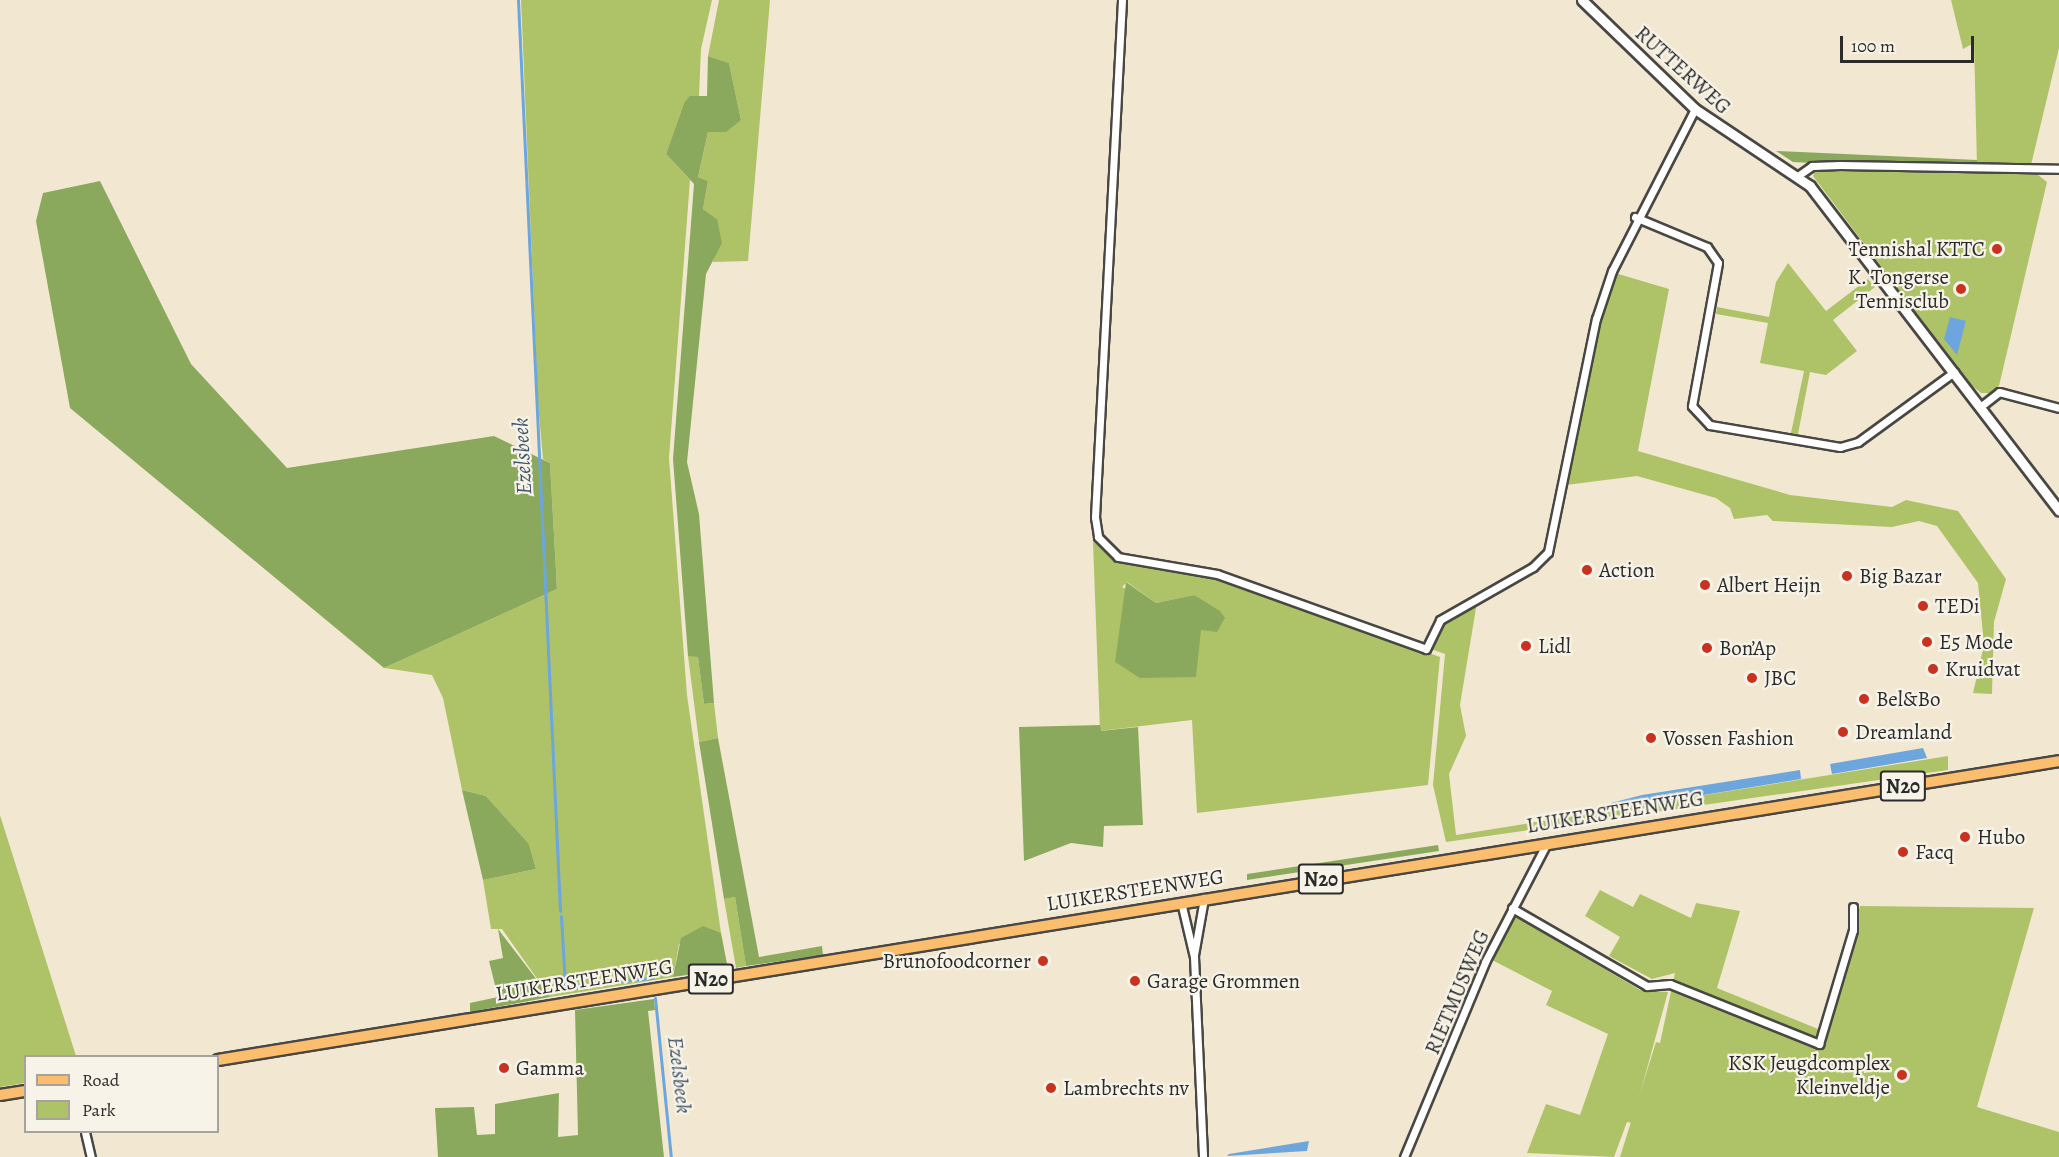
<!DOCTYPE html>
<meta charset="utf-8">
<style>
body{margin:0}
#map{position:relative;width:2059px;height:1157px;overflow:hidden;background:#f2e8d2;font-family:Alegreya,serif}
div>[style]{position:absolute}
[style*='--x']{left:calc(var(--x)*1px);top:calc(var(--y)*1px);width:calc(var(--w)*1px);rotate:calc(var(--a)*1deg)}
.green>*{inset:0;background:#aec367}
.forest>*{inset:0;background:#8aa95c}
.water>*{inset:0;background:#6da6dc}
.stream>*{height:3px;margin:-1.5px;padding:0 1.5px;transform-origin:1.5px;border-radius:1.5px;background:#6da6dc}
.roads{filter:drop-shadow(2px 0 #494744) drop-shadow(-2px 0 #494744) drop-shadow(0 2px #494744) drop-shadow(0 -2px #494744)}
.minor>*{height:7px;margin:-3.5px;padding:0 3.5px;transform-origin:3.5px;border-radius:3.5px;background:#fff}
.tertiary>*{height:9px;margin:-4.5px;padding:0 4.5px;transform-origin:4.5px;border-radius:4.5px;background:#fff}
.primary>*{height:10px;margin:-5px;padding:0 5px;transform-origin:5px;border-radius:5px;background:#fbbd6e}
.dots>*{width:16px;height:16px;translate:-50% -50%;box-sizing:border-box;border:3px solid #f7f3e8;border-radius:50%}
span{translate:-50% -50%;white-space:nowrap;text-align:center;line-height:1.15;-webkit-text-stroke:4.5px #f7f3e8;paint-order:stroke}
.shield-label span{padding:2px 4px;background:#f7f3e8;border:2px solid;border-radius:4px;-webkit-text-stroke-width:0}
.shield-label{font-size:20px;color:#2b2b2b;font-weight:700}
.street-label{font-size:21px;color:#2b2b2b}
.poi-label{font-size:21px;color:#2b2b2b}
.right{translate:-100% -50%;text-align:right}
.left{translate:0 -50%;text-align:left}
.water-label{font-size:22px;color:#425669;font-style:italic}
.legend{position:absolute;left:24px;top:1055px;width:195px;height:78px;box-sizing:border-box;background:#f7f3e8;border:2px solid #a5a39c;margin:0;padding:8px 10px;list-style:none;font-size:18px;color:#2b2b2b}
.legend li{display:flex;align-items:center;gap:12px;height:30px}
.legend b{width:30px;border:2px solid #a5a39c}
.scale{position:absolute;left:1840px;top:36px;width:134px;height:27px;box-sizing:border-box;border:3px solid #2b2b2b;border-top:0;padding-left:8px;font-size:18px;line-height:21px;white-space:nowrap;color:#2b2b2b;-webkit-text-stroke:4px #f7f3e8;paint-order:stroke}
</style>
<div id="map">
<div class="green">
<div style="clip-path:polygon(521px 0,712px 0,701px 49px,699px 96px,684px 103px,666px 154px,690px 180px,669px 458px,687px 695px,721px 933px,707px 929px,679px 944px,673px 977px,550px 997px,502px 929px,491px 929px,483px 880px,536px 869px,529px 844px,486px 796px,462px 790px,443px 698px,432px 675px,384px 668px,557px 589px,550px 463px,543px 459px,538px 404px)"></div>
<div style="clip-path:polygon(719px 0,770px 0,748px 261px,713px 262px,717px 219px,703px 209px,708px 181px,698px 177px,708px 132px,741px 120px,729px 63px,708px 56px)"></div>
<div style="clip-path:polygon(1951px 0,2059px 0,2059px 48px,2031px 165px,1977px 166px,1974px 43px,1963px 49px)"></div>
<div style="clip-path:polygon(1887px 169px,2033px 171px,2047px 182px,1999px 386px,1991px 393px,1981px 393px,1970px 384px,1813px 176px,1816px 170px)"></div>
<div style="clip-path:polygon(1788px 263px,1826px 311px,1868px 279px,1875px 287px,1833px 320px,1857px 351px,1826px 375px,1810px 372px,1798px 434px,1791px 433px,1804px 371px,1760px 363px,1768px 323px,1716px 314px,1717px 307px,1769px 317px,1776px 282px)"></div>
<div style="clip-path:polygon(1615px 273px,1669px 289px,1638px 451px,1790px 495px,1892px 507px,1906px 500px,1958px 511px,2006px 579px,1994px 622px,1992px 694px,1973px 693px,1984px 645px,1978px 583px,1937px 526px,1919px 521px,1892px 527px,1773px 521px,1767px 515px,1734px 519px,1730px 508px,1716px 498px,1637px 476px,1566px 485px,1599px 316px)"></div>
<div style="clip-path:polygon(evenodd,1093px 542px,1118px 560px,1217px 576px,1440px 657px,1428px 785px,1197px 813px,1192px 720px,1100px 731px,1093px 542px,1127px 582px,1156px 603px,1194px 595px,1224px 618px,1201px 630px,1122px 587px,1127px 582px)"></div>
<div style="clip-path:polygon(1477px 602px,1460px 705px,1466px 736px,1449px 774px,1456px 835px,1948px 756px,1948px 770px,1446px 842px,1433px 785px,1445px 654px,1431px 649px,1442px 622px)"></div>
<div style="clip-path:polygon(688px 656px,698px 656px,704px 704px,714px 703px,718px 738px,699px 742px)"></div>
<div style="clip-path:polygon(0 815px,76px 1056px,26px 1056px,25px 1083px,0 1087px)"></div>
<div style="clip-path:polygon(1600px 890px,1633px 907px,1640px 894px,1691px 918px,1696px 903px,1740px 911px,1717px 988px,1828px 1033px,1860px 906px,2034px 908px,1977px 1107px,2059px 1132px,2059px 1157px,1620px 1157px,1656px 1042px,1660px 1043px,1675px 973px,1652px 979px,1609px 956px,1620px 937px,1585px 916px)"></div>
<div style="clip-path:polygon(735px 897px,746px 966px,736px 968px,724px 899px)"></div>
<div style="clip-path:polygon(1515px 916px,1640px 990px,1668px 992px,1632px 1123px,1627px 1122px,1614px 1157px,1527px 1153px,1546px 1104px,1580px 1115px,1608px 1034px,1546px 1005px,1552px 991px,1492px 960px)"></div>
</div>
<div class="forest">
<div style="clip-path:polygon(708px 56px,729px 63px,741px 120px,726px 132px,708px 132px,698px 177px,708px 181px,703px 209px,717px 219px,722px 243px,706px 274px,687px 462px,699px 514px,714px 703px,704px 704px,698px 657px,688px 656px,673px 459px,694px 184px,666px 154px,684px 103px,690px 96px,707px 96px)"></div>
<div style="clip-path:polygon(1776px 151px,1977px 160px,1977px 166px,1812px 163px,1793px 162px)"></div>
<div style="clip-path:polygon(100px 181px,191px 364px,287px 468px,494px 436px,550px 463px,557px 589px,384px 668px,70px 408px,36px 221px,43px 193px)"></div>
<div style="clip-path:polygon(1126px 582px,1156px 603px,1194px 595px,1220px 611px,1225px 618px,1217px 632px,1201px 630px,1196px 677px,1140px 678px,1115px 662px)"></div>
<div style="clip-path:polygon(1100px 725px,1101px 731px,1138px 727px,1143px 825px,1104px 826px,1103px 847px,1071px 843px,1024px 861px,1019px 727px)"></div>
<div style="clip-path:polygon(718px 738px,759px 957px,822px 946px,823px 955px,746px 966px,735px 897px,724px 899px,699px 742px)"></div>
<div style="clip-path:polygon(462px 790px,486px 796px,529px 844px,536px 869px,483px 880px)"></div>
<div style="clip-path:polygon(1438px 845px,1439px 851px,1247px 880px,1247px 874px)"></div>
<div style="clip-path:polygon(703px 926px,721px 933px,728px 969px,673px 977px,681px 938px)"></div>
<div style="clip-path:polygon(498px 929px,550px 997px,470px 1012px,470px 1003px,498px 997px,489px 961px,503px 958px)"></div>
<div style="clip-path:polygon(654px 999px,655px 1010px,648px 1011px,664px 1157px,438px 1157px,435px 1108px,474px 1107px,477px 1135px,495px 1134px,495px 1104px,559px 1093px,558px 1137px,578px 1135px,575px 1010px)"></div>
</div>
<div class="water">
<div style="clip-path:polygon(1950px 317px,1966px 321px,1957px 355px,1944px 339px)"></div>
<div style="clip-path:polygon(1923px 748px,1927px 758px,1832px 774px,1830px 764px)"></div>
<div style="clip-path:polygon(1800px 770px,1801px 779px,1612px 810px,1611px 803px,1642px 795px)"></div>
<div style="clip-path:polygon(1309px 1141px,1307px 1151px,1227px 1156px,1229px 1154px)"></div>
</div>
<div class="stream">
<div style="--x:518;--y:0;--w:912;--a:87.36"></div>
<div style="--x:561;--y:916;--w:70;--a:86.7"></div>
<div style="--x:565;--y:986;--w:88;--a:-5.2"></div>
<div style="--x:655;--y:998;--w:160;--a:84.3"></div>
</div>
<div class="roads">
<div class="minor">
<div style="--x:1122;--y:0;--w:518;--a:92.99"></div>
<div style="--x:1095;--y:517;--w:20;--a:81"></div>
<div style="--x:1098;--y:537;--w:28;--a:45"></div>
<div style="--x:1118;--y:557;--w:100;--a:9.7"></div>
<div style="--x:1217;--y:574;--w:222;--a:19.7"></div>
<div style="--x:1426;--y:649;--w:32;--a:-64"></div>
<div style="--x:1440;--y:620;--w:107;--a:-29.7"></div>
<div style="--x:1533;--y:567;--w:21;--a:-45"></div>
<div style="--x:1548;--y:552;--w:238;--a:-78.4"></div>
<div style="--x:1596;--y:319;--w:51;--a:-71.6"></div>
<div style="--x:1612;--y:271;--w:182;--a:-62.9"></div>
<div style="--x:1799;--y:175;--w:16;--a:-35"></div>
<div style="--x:1812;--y:166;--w:28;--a:-2"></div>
<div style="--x:1840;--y:165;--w:219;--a:1"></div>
<div style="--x:1635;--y:217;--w:78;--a:22.6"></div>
<div style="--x:1707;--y:247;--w:19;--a:55"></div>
<div style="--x:1718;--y:263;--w:145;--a:100.3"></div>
<div style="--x:1692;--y:406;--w:26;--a:47"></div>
<div style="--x:1710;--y:425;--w:132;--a:9.6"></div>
<div style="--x:1840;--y:447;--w:19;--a:-16"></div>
<div style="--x:1858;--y:442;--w:119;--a:-36.1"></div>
<div style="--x:1980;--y:407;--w:24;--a:-38"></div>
<div style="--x:1999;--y:392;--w:62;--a:14.9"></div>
<div style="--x:1181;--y:902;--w:57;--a:76.7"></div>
<div style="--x:1194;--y:957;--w:200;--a:87.4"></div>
<div style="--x:1512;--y:908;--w:156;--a:30"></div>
<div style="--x:1647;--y:986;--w:23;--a:-5"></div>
<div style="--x:1670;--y:984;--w:161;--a:21.9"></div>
<div style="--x:1819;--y:1044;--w:119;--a:-73.4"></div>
<div style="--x:1853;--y:930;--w:23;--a:-90"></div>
<div style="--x:1194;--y:955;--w:58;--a:-80"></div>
<div style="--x:85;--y:1132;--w:26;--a:77"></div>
<div style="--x:1404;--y:1157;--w:211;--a:-67.4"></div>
<div style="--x:1485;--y:962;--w:134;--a:-62.5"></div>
</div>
<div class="tertiary">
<div style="--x:1582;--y:0;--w:157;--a:44"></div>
<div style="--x:1695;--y:109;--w:138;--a:33.8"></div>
<div style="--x:1810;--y:186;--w:409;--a:52.5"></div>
</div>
<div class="primary">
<div style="--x:218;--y:1060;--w:1865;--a:-9.22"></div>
<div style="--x:0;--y:1095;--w:26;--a:-9"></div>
</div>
</div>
<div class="dots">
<div style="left:1997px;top:249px;background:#c8321e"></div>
<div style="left:1961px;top:289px;background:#c8321e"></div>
<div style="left:1587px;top:570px;background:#c8321e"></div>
<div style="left:1847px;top:576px;background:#c8321e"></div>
<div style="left:1705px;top:585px;background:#c8321e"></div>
<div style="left:1923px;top:606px;background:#c8321e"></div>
<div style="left:1927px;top:642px;background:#c8321e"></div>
<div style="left:1526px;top:646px;background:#c8321e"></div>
<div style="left:1707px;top:648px;background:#c8321e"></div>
<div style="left:1933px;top:669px;background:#c8321e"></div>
<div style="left:1752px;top:678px;background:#c8321e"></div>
<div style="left:1864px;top:699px;background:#c8321e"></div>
<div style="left:1843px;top:732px;background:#c8321e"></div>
<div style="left:1651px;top:738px;background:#c8321e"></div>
<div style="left:1965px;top:837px;background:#c8321e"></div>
<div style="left:1903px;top:852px;background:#c8321e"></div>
<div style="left:1043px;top:961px;background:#c8321e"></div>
<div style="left:1135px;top:981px;background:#c8321e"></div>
<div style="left:504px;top:1068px;background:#c8321e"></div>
<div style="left:1902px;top:1075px;background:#c8321e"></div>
<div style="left:1051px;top:1088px;background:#c8321e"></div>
</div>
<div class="shield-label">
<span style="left:1903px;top:786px">N20</span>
<span style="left:1321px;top:879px">N20</span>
<span style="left:711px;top:979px">N20</span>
</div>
<div class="street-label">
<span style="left:1683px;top:70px;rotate:42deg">RUTTERWEG</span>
<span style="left:1615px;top:812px;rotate:-9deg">LUIKERSTEENWEG</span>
<span style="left:1135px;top:890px;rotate:-9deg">LUIKERSTEENWEG</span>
<span style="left:584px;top:980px;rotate:-9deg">LUIKERSTEENWEG</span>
<span style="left:1457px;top:992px;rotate:-67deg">RIETMUSWEG</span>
</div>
<div class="poi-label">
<span class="right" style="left:1985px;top:249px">Tennishal KTTC</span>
<span class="right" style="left:1949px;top:289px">K. Tongerse<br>Tennisclub</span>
<span class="left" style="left:1599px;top:570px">Action</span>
<span class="left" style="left:1859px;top:576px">Big Bazar</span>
<span class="left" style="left:1717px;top:585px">Albert Heijn</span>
<span class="left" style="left:1935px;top:606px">TEDi</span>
<span class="left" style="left:1939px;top:642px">E5 Mode</span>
<span class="left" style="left:1538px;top:646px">Lidl</span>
<span class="left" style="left:1719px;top:648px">Bon’Ap</span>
<span class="left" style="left:1945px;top:669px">Kruidvat</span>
<span class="left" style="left:1764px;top:678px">JBC</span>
<span class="left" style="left:1876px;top:699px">Bel&amp;Bo</span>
<span class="left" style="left:1855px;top:732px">Dreamland</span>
<span class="left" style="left:1663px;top:738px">Vossen Fashion</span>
<span class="left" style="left:1977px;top:837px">Hubo</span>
<span class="left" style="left:1915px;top:852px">Facq</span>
<span class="right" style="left:1031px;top:961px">Brunofoodcorner</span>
<span class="left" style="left:1147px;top:981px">Garage Grommen</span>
<span class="right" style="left:1890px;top:1075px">KSK Jeugdcomplex<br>Kleinveldje</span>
<span class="left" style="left:516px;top:1068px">Gamma</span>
<span class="left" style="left:1063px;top:1088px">Lambrechts nv</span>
</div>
<div class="water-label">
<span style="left:523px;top:456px;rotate:-93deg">Ezelsbeek</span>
<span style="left:679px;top:1075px;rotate:83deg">Ezelsbeek</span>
</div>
<ul class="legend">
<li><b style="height:8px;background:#fbbd6e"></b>Road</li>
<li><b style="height:16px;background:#aec367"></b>Park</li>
</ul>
<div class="scale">100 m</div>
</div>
